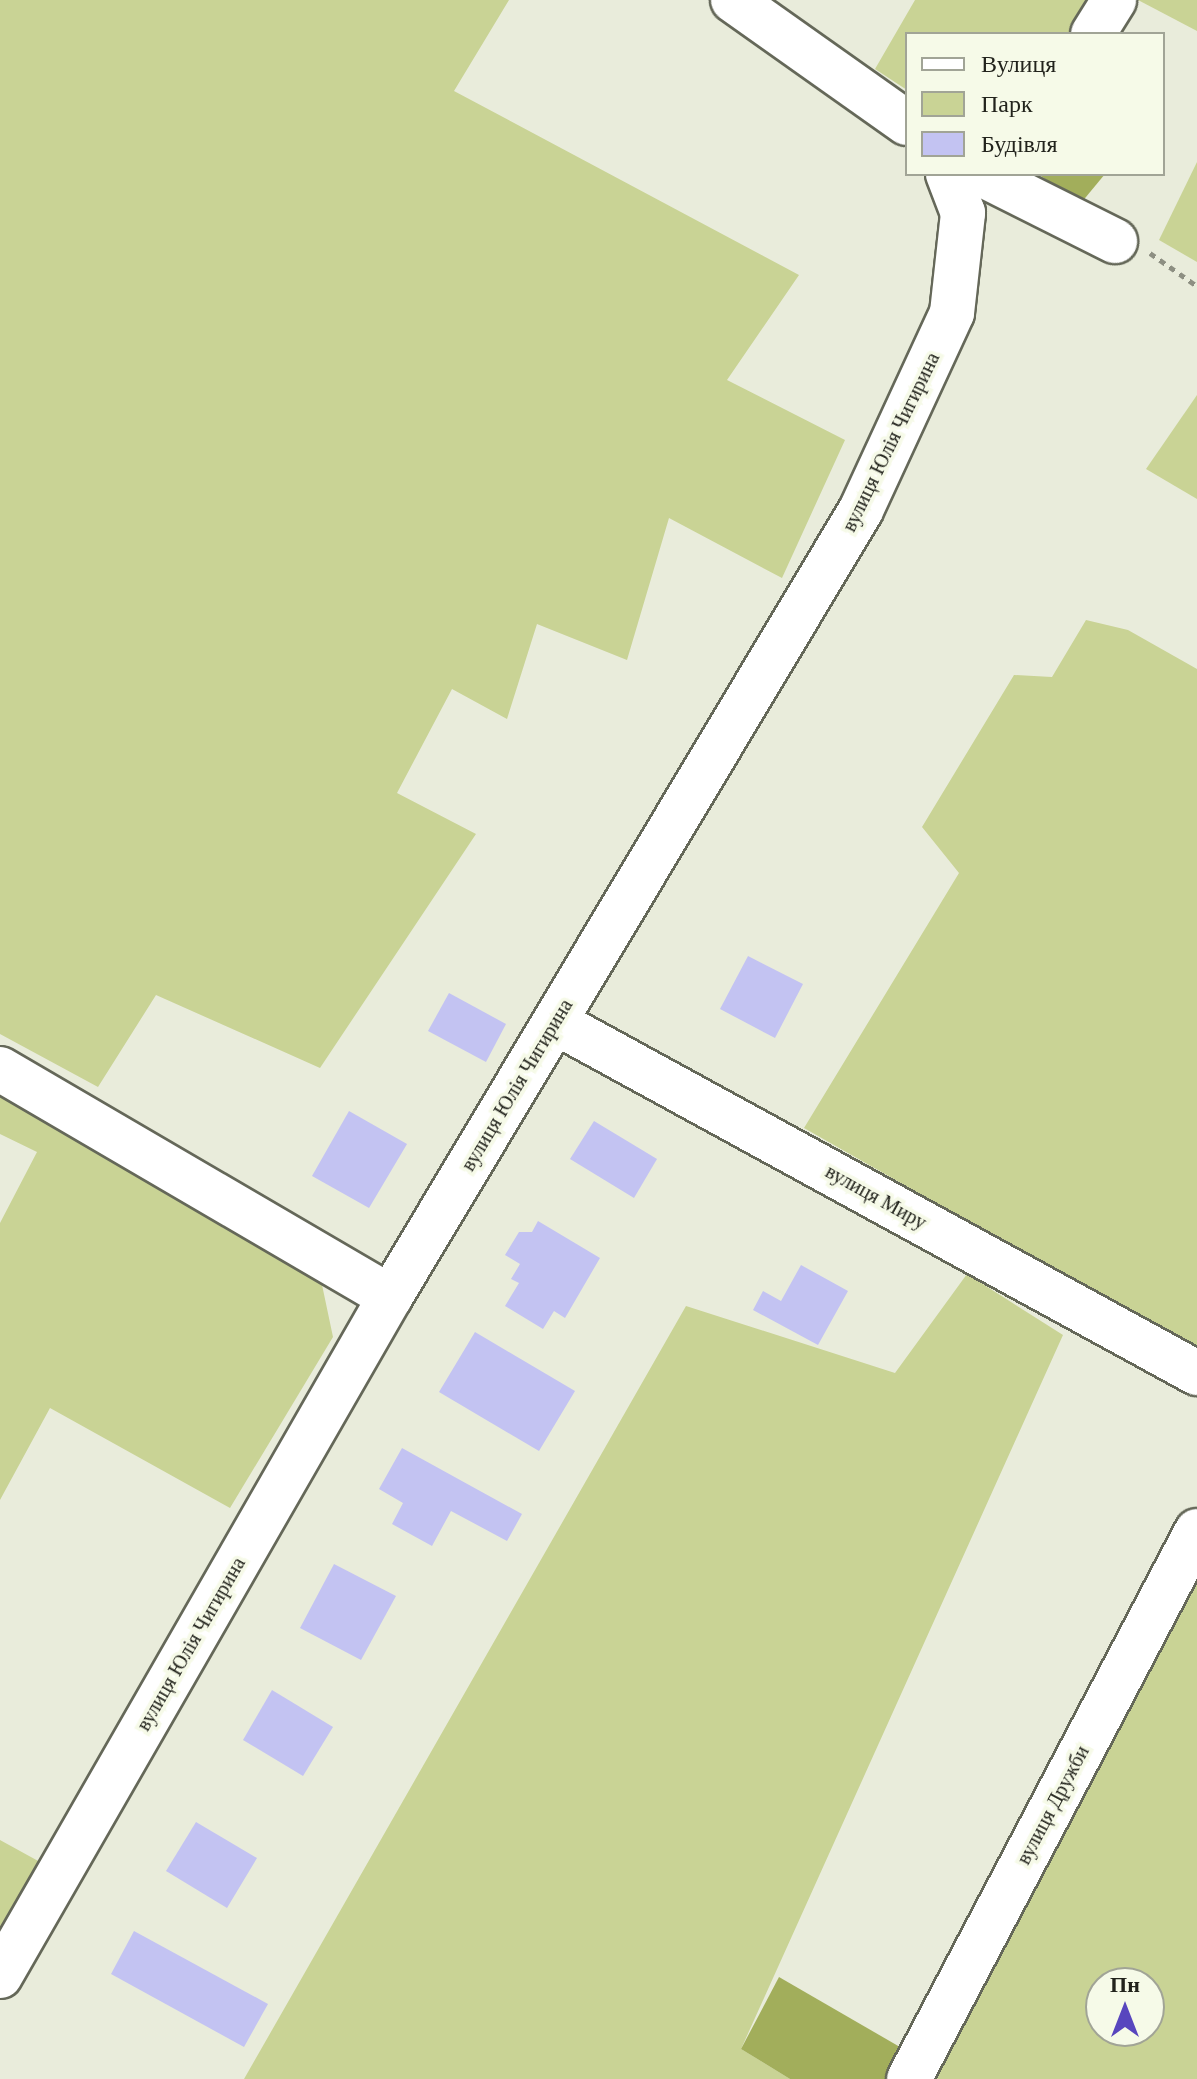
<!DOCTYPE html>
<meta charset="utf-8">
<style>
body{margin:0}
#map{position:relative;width:1197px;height:2079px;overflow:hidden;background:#e9ecdb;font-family:Georgia,serif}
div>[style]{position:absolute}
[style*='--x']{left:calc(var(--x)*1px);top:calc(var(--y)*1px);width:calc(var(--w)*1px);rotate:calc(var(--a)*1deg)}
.green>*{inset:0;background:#c9d395}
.forest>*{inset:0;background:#a2ae5b}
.building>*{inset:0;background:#c3c3f2}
.path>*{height:5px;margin-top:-2.5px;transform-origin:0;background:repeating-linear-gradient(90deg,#8d8f82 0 6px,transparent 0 12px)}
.roads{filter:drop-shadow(2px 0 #656859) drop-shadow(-2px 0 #656859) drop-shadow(0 2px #656859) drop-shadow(0 -2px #656859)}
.minor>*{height:44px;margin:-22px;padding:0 22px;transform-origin:22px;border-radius:22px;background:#fff}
span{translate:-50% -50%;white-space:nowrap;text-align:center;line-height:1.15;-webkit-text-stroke:7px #f6fae8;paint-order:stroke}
.street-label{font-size:20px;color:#22231c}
.legend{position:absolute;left:905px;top:32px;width:260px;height:144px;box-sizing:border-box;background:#f6fae8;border:2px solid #a1a496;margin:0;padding:10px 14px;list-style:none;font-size:24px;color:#22231c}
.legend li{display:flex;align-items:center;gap:16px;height:40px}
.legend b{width:40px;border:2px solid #a1a496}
.north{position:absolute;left:1085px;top:1967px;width:80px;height:80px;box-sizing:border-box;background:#f6fae8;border:2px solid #a1a496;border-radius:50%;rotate:0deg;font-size:22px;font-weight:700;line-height:32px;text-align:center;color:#22231c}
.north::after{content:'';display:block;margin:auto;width:28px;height:36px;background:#5846be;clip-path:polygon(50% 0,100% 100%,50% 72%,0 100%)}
</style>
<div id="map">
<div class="green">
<div style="clip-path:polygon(0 0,509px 0,454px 91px,799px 275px,727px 380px,845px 440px,782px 578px,669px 518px,627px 660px,537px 624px,507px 719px,452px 689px,397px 793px,476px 834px,320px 1068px,156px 995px,98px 1087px,0 1034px)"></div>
<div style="clip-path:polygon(915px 0,1134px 0,1111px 34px,907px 34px,907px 90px,875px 69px)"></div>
<div style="clip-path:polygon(1138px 0,1197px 0,1197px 31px)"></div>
<div style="clip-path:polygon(1197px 162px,1197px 262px,1159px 240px)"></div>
<div style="clip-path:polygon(1197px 395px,1197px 499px,1146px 469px)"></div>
<div style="clip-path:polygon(1086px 620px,1128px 630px,1197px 669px,1197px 1351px,804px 1128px,959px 873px,922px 827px,1014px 675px,1052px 677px)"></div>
<div style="clip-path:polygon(0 1088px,321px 1280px,333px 1337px,230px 1508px,50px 1408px,0 1500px,0 1223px,37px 1152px,0 1134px)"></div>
<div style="clip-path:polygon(967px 1274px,1063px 1335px,741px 2049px,790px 2079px,244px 2079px,686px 1306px,895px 1373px)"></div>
<div style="clip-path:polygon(evenodd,1197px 1531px,1197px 2079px,909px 2079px,1197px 1531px,1101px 1983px,1149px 1983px,1149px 2031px,1101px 2031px,1101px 1983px)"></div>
<div style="clip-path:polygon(0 1840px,40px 1862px,0 1932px)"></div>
</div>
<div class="forest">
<div style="clip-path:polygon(1038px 174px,1105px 174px,1081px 203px)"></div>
<div style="clip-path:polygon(779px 1977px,919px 2058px,909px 2079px,790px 2079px,741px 2049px)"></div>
</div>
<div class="building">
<div style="clip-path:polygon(748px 956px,803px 984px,775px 1038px,720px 1009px)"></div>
<div style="clip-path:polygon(449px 993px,506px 1024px,486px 1062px,428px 1031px)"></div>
<div style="clip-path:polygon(349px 1111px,407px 1144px,369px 1208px,312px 1176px)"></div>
<div style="clip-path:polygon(594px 1121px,657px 1159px,634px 1198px,570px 1159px)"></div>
<div style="clip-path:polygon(538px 1221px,600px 1258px,565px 1318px,554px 1311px,543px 1329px,505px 1306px,519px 1283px,511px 1279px,520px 1264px,505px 1255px,519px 1232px,532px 1232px)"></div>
<div style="clip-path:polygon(801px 1265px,848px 1291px,818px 1345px,753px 1310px,763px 1291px,781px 1301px)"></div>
<div style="clip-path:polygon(475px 1332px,575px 1391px,539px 1451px,439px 1392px)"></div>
<div style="clip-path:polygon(402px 1448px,522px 1514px,507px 1541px,451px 1511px,432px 1546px,392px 1524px,403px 1503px,379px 1489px)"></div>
<div style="clip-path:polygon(334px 1564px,396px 1596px,361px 1660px,300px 1628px)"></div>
<div style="clip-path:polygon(272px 1690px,333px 1727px,303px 1776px,243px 1740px)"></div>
<div style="clip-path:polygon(196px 1822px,257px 1858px,227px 1908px,166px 1871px)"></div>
<div style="clip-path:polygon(134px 1931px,268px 2004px,244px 2047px,111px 1974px)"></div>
</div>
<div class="path">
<div style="--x:1150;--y:253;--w:57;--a:35.1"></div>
</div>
<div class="roads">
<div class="minor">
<div style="--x:733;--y:0;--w:213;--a:35.3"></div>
<div style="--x:1093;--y:34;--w:40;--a:-58"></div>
<div style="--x:981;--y:174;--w:150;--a:26.6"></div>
<div style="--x:555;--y:1022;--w:732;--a:28.67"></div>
<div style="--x:0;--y:1069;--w:452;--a:30.3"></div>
<div style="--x:0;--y:1976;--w:783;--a:-60.13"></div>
<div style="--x:390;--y:1297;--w:917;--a:-59.1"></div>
<div style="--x:861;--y:510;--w:217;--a:-65.2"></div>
<div style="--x:952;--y:313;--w:101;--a:-83.7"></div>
<div style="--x:963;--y:213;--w:42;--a:-111"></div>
<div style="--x:909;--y:2079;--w:619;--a:-62.28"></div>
</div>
</div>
<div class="street-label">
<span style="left:891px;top:442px;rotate:-64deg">вулиця Юлія Чигирина</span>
<span style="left:517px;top:1085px;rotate:-59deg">вулиця Юлія Чигирина</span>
<span style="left:876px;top:1197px;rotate:29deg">вулиця Миру</span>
<span style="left:191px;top:1644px;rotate:-60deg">вулиця Юлія Чигирина</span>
<span style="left:1053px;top:1805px;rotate:-62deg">вулиця Дружби</span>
</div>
<ul class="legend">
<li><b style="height:10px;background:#fff"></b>Вулиця</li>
<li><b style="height:22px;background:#c9d395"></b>Парк</li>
<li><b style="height:22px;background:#c3c3f2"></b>Будівля</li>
</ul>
<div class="north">Пн</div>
</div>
